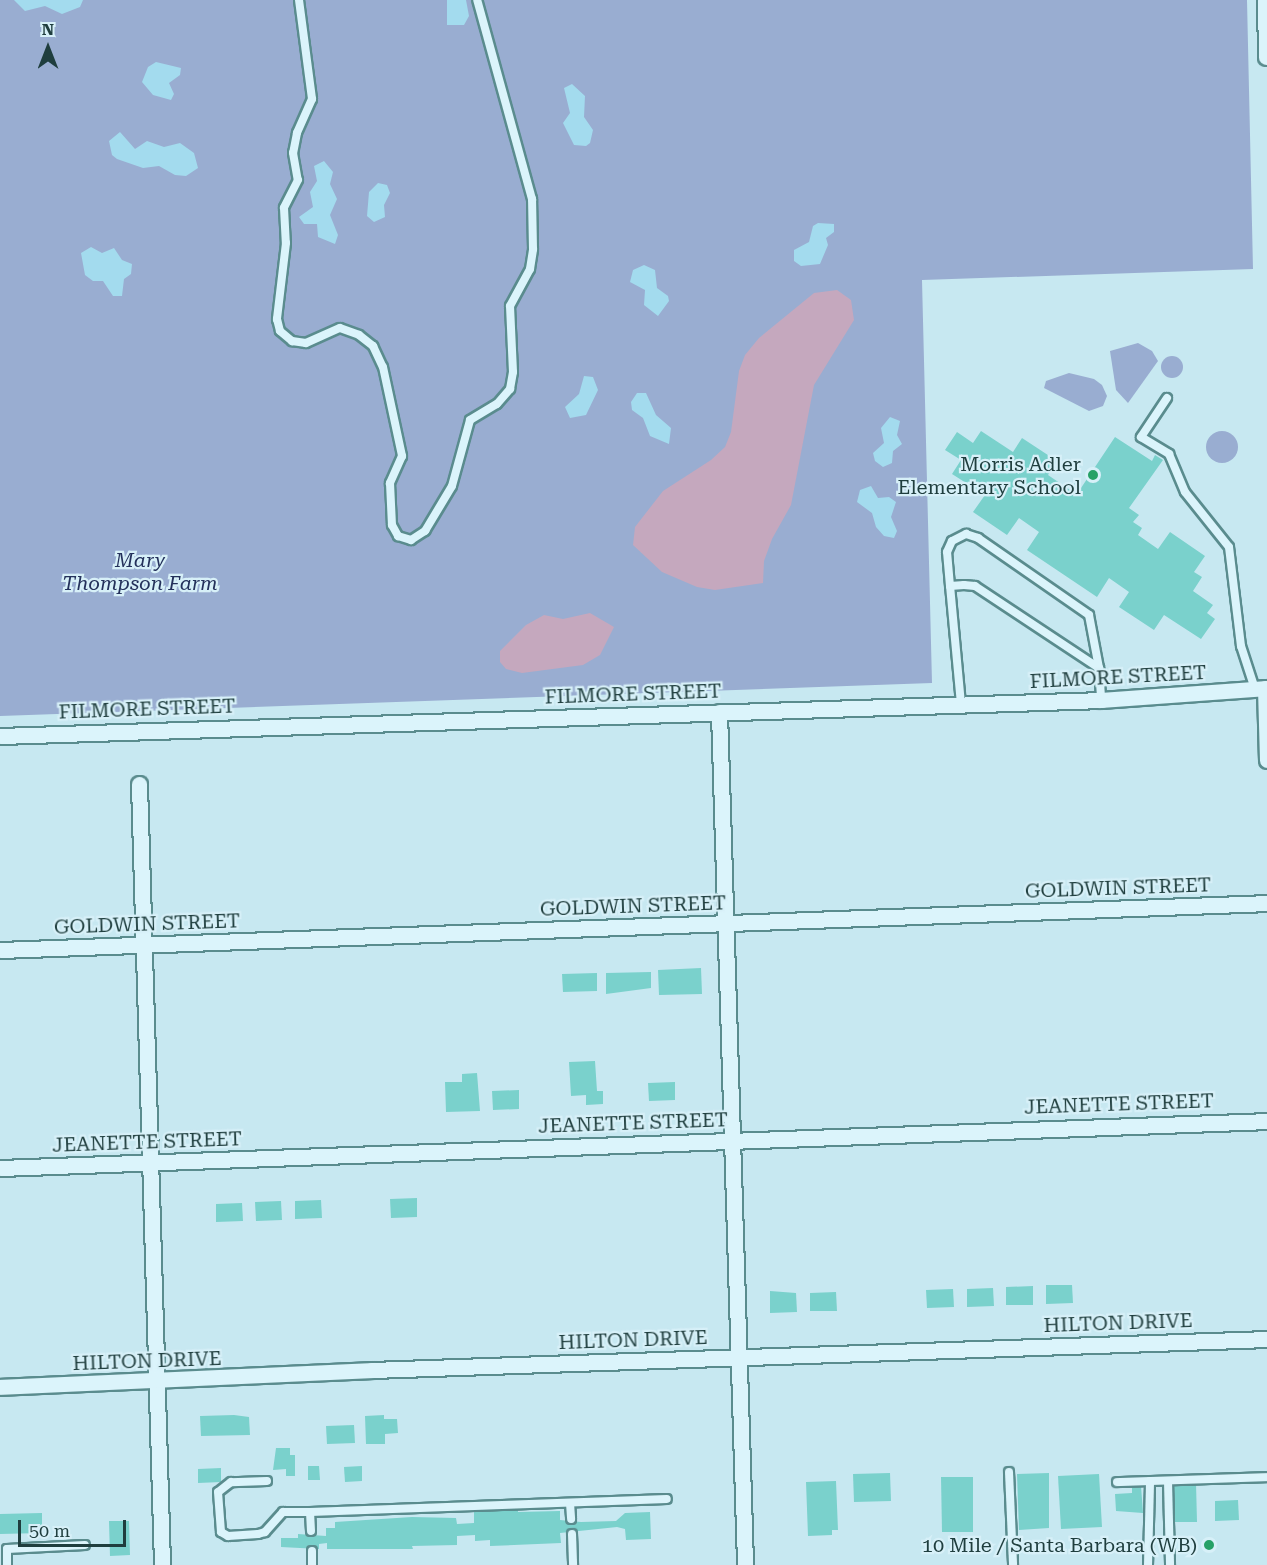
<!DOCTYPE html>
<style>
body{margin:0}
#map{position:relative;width:1267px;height:1565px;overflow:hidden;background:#c7e8f1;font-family:"Roboto Serif",serif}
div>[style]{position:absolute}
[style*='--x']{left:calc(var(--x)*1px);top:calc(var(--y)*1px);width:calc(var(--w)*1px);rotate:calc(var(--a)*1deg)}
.green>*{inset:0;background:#99add1}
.round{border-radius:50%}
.sand>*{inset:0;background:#a3dbee}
.water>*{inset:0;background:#c5a8be}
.building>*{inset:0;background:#7ad1cc}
.roads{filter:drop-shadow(2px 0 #5a8c8e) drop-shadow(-2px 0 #5a8c8e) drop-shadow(0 2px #5a8c8e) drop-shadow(0 -2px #5a8c8e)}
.lane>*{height:8px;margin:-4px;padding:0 4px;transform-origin:4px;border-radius:4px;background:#dbf4fb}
.street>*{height:15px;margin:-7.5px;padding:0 7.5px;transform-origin:7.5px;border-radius:7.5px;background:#dbf4fb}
.dots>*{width:16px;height:16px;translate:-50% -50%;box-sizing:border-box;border:3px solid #d7f0f8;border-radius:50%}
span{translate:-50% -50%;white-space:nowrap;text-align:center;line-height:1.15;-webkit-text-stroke:4.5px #d7f0f8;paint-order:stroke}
.poi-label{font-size:20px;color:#1f3e3e}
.right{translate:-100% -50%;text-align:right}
.park-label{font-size:20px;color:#24315b;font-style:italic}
.street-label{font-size:20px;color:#1f3e3e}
.north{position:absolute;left:18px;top:18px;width:60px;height:60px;-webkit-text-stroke:4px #d7f0f8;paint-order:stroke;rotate:0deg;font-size:16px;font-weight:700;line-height:24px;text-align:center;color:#1f3e3e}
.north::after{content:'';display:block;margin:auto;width:21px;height:27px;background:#1f3e3e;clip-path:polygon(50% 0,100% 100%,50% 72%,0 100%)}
.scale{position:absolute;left:18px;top:1520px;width:108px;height:27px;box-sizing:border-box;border:3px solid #1f3e3e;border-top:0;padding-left:8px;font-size:18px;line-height:21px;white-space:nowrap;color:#1f3e3e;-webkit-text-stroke:4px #d7f0f8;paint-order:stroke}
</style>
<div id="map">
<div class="green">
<div style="clip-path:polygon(0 0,1247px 0,1253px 269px,922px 280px,932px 683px,0 716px)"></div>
<div style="clip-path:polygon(1138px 343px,1152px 351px,1158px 361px,1128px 403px,1116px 390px,1110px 351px)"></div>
<div class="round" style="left:1161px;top:356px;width:22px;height:22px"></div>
<div style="clip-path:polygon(1069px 373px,1094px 379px,1102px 385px,1107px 396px,1103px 406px,1089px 411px,1044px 388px,1046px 381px)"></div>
<div class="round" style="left:1206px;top:431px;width:32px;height:32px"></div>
</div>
<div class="sand">
<div style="clip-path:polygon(14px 0,83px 0,80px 7px,62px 14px,45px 6px,25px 11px)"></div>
<div style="clip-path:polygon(447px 0,466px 0,469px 16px,464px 25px,447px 25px)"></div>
<div style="clip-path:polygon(156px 62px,181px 68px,180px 75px,169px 83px,174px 94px,171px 100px,153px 95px,142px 82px,148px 67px)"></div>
<div style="clip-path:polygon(572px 84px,585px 96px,584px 117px,593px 130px,590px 143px,586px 146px,574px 145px,563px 123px,570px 113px,564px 88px)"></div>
<div style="clip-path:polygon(120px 132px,135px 149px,147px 141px,164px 147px,180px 143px,194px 153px,198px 168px,186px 176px,175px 175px,159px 166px,143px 168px,117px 159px,112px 155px,109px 141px)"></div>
<div style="clip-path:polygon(324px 161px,333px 172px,330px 184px,337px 199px,330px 215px,338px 235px,335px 244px,318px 237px,317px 224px,304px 224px,299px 217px,313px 207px,310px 192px,317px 181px,314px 166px)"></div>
<div style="clip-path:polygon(378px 183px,387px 185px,390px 193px,384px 205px,385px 217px,374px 222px,367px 216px,369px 192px)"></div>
<div style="clip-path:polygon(818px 223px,834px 224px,834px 232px,826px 238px,828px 245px,820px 264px,801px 266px,794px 261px,794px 250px,809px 242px,813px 226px)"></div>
<div style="clip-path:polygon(91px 247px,102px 253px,114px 248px,122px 260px,132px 264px,131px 274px,124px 279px,122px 296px,113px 296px,103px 281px,93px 281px,85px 275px,81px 253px)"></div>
<div style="clip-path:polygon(644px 265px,655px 270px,657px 288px,668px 296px,669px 301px,658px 316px,644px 305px,645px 290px,630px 282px,633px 270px)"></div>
<div style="clip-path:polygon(584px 376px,593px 377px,598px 390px,586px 415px,570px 418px,565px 407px,579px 394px)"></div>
<div style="clip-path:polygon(637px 393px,646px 393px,656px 415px,671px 428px,669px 444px,650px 436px,643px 418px,632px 410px,631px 402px)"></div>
<div style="clip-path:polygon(890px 417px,900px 421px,897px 435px,902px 444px,893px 451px,892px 463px,883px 467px,875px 461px,873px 453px,884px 443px,881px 428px)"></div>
<div style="clip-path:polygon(871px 486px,878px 498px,889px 497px,896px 502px,891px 517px,897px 531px,894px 538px,884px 536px,876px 527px,872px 513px,857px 502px,860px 490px)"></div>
</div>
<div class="water">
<div style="clip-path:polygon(837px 290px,851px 300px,854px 320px,814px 385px,791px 505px,772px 539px,764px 561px,763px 583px,715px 590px,697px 587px,662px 572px,633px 545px,635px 527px,663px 491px,711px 460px,725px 447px,731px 432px,739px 371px,745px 355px,759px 338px,814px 293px)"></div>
<div style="clip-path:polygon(590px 613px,614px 627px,600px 655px,583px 665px,522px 673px,506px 669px,500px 662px,500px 651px,526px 625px,544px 615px,563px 619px)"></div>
</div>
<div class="building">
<div style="clip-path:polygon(981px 431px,1013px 452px,1022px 438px,1057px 461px,1048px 475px,1070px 490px,1075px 483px,1081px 488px,1115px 437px,1152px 461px,1155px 455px,1163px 460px,1129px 508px,1139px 515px,1133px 522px,1142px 528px,1138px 535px,1158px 549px,1170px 532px,1205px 556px,1194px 572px,1202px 577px,1193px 591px,1213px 605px,1207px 613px,1215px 619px,1201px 639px,1164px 615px,1154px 630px,1119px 607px,1129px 592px,1109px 578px,1097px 597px,1027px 550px,1039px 532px,1019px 518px,1007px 535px,973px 512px,985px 495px,952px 474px,961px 460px,945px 450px,957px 432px,973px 443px)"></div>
<div style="clip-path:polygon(701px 968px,702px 994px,659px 995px,658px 970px)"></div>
<div style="clip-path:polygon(651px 972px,651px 988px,606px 994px,606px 973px)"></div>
<div style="clip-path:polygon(597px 973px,597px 991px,563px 992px,562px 974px)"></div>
<div style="clip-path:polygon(595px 1061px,597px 1091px,603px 1091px,603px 1104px,586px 1105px,586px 1095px,571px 1096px,569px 1062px)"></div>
<div style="clip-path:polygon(477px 1073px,480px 1111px,446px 1112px,445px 1082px,462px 1082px,462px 1074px)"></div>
<div style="clip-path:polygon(675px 1082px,675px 1100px,649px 1101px,648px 1083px)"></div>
<div style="clip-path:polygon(519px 1090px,519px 1109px,493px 1110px,492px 1091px)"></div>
<div style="clip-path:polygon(417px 1198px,417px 1217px,391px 1218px,390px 1199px)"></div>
<div style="clip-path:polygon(321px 1200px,322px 1218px,295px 1219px,295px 1201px)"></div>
<div style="clip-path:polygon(281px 1201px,282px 1220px,256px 1221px,255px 1202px)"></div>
<div style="clip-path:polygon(242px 1203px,243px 1221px,216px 1222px,216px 1204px)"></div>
<div style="clip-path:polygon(1046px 1285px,1072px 1285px,1073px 1303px,1046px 1304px)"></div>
<div style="clip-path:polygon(1033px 1286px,1033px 1305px,1006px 1305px,1006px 1287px)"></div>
<div style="clip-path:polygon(993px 1288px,994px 1306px,967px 1307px,967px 1289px)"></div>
<div style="clip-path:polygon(953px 1289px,954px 1307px,927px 1308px,926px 1290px)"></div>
<div style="clip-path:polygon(770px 1291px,796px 1293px,797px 1312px,770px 1313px)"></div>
<div style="clip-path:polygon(836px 1292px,837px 1311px,810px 1311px,810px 1293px)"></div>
<div style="clip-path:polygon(234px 1415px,249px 1417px,250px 1435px,201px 1436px,200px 1416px)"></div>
<div style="clip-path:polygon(384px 1415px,384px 1419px,397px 1419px,398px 1433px,385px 1434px,385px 1444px,366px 1444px,365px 1416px)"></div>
<div style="clip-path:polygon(354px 1425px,355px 1443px,327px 1444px,326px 1426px)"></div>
<div style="clip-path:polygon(276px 1448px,290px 1448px,290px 1455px,295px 1455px,295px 1476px,286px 1476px,286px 1469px,273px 1470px)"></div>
<div style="clip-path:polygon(308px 1466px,319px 1466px,320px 1480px,308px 1480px)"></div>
<div style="clip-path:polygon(362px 1466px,362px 1481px,345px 1482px,344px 1467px)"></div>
<div style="clip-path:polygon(221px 1468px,221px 1482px,198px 1483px,198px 1469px)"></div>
<div style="clip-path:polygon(890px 1473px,891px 1501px,854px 1502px,853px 1474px)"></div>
<div style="clip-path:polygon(1049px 1473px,1049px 1528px,1019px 1530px,1017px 1474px)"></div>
<div style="clip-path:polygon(1099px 1474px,1102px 1527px,1061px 1529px,1058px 1476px)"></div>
<div style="clip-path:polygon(941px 1477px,973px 1477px,973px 1532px,942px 1532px)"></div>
<div style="clip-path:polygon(836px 1481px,838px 1530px,832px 1530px,832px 1535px,808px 1536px,806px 1482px)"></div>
<div style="clip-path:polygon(1196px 1483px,1197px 1522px,1173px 1522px,1172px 1484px)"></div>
<div style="clip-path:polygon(1132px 1486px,1141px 1486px,1143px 1513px,1116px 1511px,1115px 1494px,1132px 1493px)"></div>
<div style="clip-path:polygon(1238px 1500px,1239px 1520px,1215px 1521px,1215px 1501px)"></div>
<div style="clip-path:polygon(518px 1509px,518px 1512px,560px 1511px,560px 1520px,581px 1522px,616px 1521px,625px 1513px,650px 1512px,651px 1539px,626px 1540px,625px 1529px,617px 1527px,560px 1533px,561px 1543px,490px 1546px,490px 1540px,475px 1541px,475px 1535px,457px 1536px,457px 1545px,412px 1546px,413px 1549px,327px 1549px,327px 1543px,319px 1544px,319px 1549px,281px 1547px,281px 1538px,298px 1538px,298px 1534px,326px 1536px,326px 1528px,335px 1528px,335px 1522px,412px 1517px,456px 1518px,457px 1524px,474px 1523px,474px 1511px)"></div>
<div style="clip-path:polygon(42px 1513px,42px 1533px,0 1534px,0 1514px)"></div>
<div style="clip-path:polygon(109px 1521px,129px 1521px,130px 1555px,110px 1556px)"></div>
</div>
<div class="roads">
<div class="lane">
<div style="--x:299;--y:0;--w:100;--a:82.5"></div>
<div style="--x:312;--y:99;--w:37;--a:114"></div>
<div style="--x:297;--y:133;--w:20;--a:101"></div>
<div style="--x:293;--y:153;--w:27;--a:80"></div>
<div style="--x:298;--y:180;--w:31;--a:117"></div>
<div style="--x:284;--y:208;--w:35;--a:87"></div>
<div style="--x:286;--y:243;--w:77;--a:96.8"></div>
<div style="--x:277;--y:319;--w:12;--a:76"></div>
<div style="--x:280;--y:331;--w:16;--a:40"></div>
<div style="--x:292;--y:341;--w:14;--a:8"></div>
<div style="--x:306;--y:343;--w:37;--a:-24"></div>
<div style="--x:340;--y:328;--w:20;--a:20"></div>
<div style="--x:359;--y:335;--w:18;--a:38"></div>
<div style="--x:373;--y:346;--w:23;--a:65"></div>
<div style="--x:383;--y:367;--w:91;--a:77.9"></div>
<div style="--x:402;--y:456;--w:30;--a:114"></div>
<div style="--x:390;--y:483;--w:42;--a:87.3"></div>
<div style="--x:392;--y:525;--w:13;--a:61"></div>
<div style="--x:398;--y:536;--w:14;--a:17"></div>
<div style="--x:411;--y:540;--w:17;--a:-33"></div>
<div style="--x:425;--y:531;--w:52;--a:-59"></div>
<div style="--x:452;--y:486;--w:68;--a:-74.7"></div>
<div style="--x:470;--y:420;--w:31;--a:-31"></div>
<div style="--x:497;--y:404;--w:20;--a:-49"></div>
<div style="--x:510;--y:389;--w:17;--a:-80"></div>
<div style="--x:513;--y:372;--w:66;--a:-92.6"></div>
<div style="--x:510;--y:306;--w:42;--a:-61.6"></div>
<div style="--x:530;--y:269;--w:20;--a:-81"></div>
<div style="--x:533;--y:249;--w:50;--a:-91.1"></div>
<div style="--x:532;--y:199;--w:206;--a:-105.4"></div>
<div style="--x:1167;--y:398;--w:47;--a:123.7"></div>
<div style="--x:1141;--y:437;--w:33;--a:31"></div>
<div style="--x:1169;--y:454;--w:41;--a:67.2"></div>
<div style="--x:1185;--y:492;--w:70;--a:51.3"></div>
<div style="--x:1229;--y:547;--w:100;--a:83.1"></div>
<div style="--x:1241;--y:646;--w:45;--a:72"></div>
<div style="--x:950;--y:586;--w:34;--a:-95"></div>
<div style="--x:947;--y:552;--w:12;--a:-66"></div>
<div style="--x:952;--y:541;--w:16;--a:-27"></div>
<div style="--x:966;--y:534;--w:13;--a:18"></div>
<div style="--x:978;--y:538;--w:135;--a:34.7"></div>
<div style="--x:1089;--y:615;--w:54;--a:79.3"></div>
<div style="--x:961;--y:704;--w:119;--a:-95.3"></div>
<div style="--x:950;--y:586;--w:14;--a:-4"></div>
<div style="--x:964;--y:585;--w:11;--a:5"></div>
<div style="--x:975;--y:586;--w:149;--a:33.5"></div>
<div style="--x:1099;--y:668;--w:32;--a:86"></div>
<div style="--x:1009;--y:1472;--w:93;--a:87.5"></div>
<div style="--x:267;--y:1481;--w:36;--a:178"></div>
<div style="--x:231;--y:1482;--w:16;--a:142"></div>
<div style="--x:218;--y:1492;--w:40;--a:85.7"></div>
<div style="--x:221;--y:1532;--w:8;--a:30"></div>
<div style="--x:228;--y:1536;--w:30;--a:-4"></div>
<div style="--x:258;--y:1534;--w:7;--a:-16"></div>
<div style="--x:265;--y:1532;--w:27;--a:-48"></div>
<div style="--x:283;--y:1512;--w:27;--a:0"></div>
<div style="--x:1168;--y:1481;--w:84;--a:88.6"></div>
<div style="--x:1117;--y:1482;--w:150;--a:-1.9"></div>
<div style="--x:570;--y:1503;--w:16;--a:86"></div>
<div style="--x:311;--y:1531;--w:19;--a:-93"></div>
<div style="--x:310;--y:1512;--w:357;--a:-2.1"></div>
<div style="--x:572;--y:1534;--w:31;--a:88"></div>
<div style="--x:312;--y:1551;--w:14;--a:90"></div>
<div style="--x:7;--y:1565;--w:16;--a:-90"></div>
<div style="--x:7;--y:1549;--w:78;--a:-2.9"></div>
<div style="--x:1148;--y:1565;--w:84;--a:-88.6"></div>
</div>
<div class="street">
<div style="--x:1265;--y:0;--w:57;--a:89"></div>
<div style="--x:1265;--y:688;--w:72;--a:88.4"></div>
<div style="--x:719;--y:712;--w:853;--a:88.25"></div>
<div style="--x:0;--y:736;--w:1102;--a:-1.87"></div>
<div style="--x:1101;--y:700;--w:166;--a:-4.1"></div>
<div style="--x:139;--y:784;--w:781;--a:88.31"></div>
<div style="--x:0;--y:950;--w:1268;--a:-2.12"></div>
<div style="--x:0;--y:1168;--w:1268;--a:-2.12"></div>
<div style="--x:0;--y:1387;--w:372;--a:-2.6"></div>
<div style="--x:372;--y:1370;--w:896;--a:-1.98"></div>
</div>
</div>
<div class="dots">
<div style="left:1093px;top:475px;background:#26a166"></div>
<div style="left:1209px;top:1545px;background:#26a166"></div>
</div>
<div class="poi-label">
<span class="right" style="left:1081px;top:476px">Morris Adler<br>Elementary School</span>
<span class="right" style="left:1197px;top:1545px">10 Mile / Santa Barbara (WB)</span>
</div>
<div class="park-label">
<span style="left:140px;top:572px">Mary<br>Thompson Farm</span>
</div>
<div class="street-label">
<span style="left:1118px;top:677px;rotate:-3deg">FILMORE STREET</span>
<span style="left:633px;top:694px;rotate:-2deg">FILMORE STREET</span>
<span style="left:147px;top:709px;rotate:-2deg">FILMORE STREET</span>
<span style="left:1118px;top:888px;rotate:-2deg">GOLDWIN STREET</span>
<span style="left:633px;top:906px;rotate:-2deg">GOLDWIN STREET</span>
<span style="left:147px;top:924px;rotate:-2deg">GOLDWIN STREET</span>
<span style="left:1119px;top:1104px;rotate:-2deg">JEANETTE STREET</span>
<span style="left:633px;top:1123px;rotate:-2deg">JEANETTE STREET</span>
<span style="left:147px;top:1142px;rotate:-2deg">JEANETTE STREET</span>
<span style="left:1118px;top:1323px;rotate:-2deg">HILTON DRIVE</span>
<span style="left:633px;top:1340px;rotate:-2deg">HILTON DRIVE</span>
<span style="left:147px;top:1361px;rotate:-2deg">HILTON DRIVE</span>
</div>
<div class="north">N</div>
<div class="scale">50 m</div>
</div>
